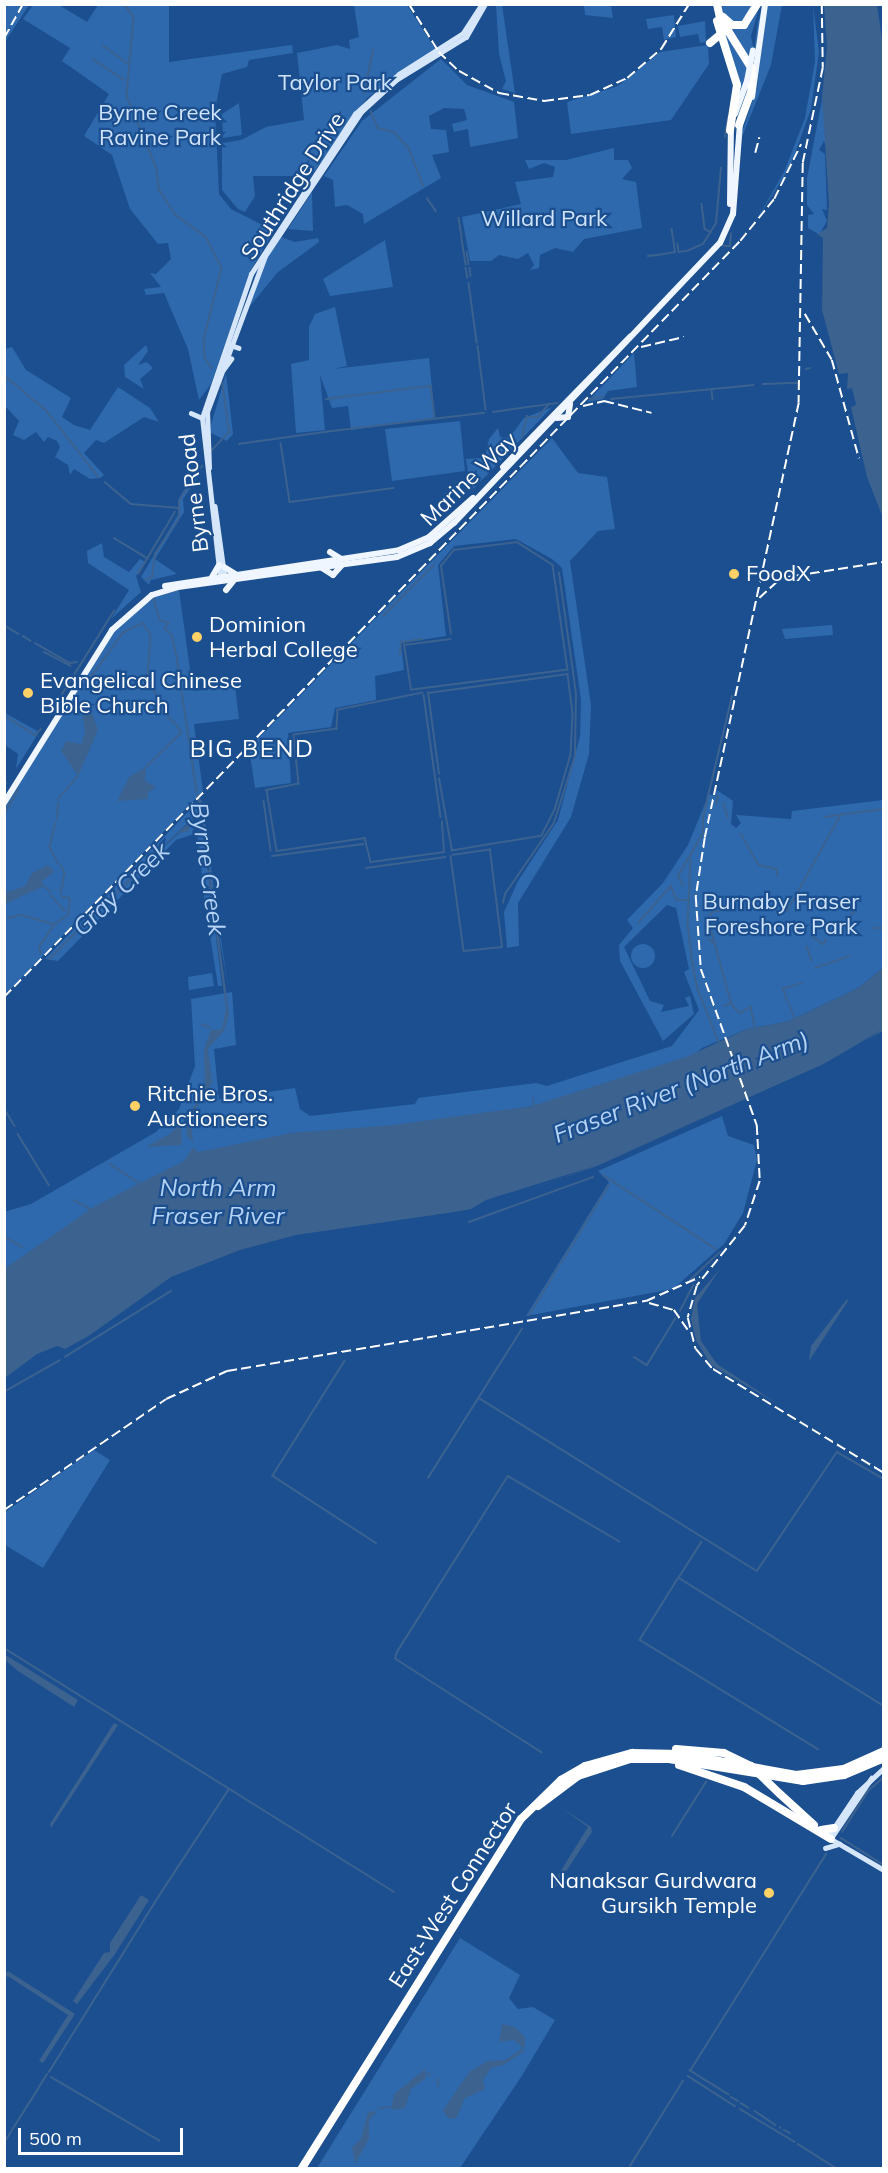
<!DOCTYPE html>
<style>
body{margin:0}
#map{position:relative;width:888px;height:2173px;overflow:hidden;background:#1b4f8f;font-family:Mulish,sans-serif}
div>[style]{position:absolute}
[style*='--x']{left:calc(var(--x)*1px);top:calc(var(--y)*1px);width:calc(var(--w)*1px);rotate:calc(var(--a)*1deg)}
.green>*{inset:0;background:#2e69ad}
.round{border-radius:50%}
.water>*{inset:0;background:#3c6290}
.pier>*{inset:0;background:#1b4f8f}
.stream>*{height:1.5px;margin:-0.75px;padding:0 0.75px;transform-origin:0.75px;border-radius:0.75px;background:#3c6290}
.secondary>*{height:4.5px;margin:-2.25px;padding:0 2.25px;transform-origin:2.25px;border-radius:2.25px;background:#d6e6fa}
.primary>*{height:6px;margin:-3px;padding:0 3px;transform-origin:3px;border-radius:3px;background:#f0f6ff}
.motorway>*{height:8px;margin:-4px;padding:0 4px;transform-origin:4px;border-radius:4px;background:#fff}
.rail>*{height:1.5px;margin-top:-0.75px;transform-origin:0;background:repeating-linear-gradient(90deg,#fff 0 10px,transparent 0 14.5px)}
.primary-bridge>*{height:6px;margin:-3px;padding:0 3px;transform-origin:3px;border-radius:3px;background:#f0f6ff}
.motorway-bridge>*{height:8px;margin:-4px;padding:0 4px;transform-origin:4px;border-radius:4px;background:#fff}
.dots>*{width:16px;height:16px;translate:-50% -50%;box-sizing:border-box;border:3px solid #1b4f8f;border-radius:50%}
span{translate:-50% -50%;white-space:nowrap;text-align:center;line-height:1.15;-webkit-text-stroke:4.5px #1b4f8f;paint-order:stroke}
.park-label{font-size:22px;color:#cfe3fa}
.street-label{font-size:22px;color:#fff}
.poi-label{font-size:22px;color:#fff}
.left{translate:0 -50%;text-align:left}
.right{translate:-100% -50%;text-align:right}
.neighbourhood-label{font-size:24px;color:#fff;letter-spacing:1.5px}
.water-label{font-size:24px;color:#b5d3f5;font-style:italic}
.frame{position:absolute;inset:0;border:6px solid #fff;pointer-events:none}
.scale{position:absolute;left:18px;top:2128px;width:165px;height:27px;box-sizing:border-box;border:3px solid #fff;border-top:0;padding-left:8px;font-size:18px;line-height:21px;white-space:nowrap;color:#fff;-webkit-text-stroke:4px #1b4f8f;paint-order:stroke}
</style>
<div id="map">
<div class="green">
<div style="clip-path:polygon(722px 4px,751px 5px,752px 15px,738px 24px,723px 15px)"></div>
<div style="clip-path:polygon(5px 5px,29px 5px,5px 42px)"></div>
<div style="clip-path:polygon(33px 5px,59px 5px,87px 22px,98px 5px,169px 5px,169px 62px,292px 45px,293px 53px,249px 60px,247px 67px,222px 74px,215px 110px,219px 194px,231px 209px,274px 231px,250px 271px,211px 384px,199px 400px,188px 349px,164px 293px,146px 295px,144px 289px,161px 287px,150px 273px,156px 274px,171px 259px,168px 243px,158px 244px,130px 209px,112px 155px,84px 136px,109px 94px,62px 61px,70px 48px,23px 19px)"></div>
<div style="clip-path:polygon(354px 5px,407px 5px,436px 50px,367px 98px,311px 176px,253px 176px,255px 196px,245px 212px,238px 209px,222px 190px,222px 143px,241px 140px,266px 127px,304px 120px,297px 53px,337px 45px,350px 49px,349px 40px,359px 37px)"></div>
<div style="clip-path:polygon(496px 5px,502px 5px,515px 93px,502px 89px,506px 81px,499px 54px)"></div>
<div style="clip-path:polygon(584px 5px,611px 5px,613px 18px,585px 15px)"></div>
<div style="clip-path:polygon(760px 5px,751px 36px,754px 51px,758px 21px,764px 5px,755px 69px,725px 23px,745px 26px)"></div>
<div style="clip-path:polygon(767px 5px,782px 5px,771px 65px,742px 137px,738px 167px,738px 144px,757px 88px)"></div>
<div style="clip-path:polygon(813px 5px,819px 52px,811px 109px,790px 167px,754px 224px,784px 172px,805px 118px,815px 61px)"></div>
<div style="clip-path:polygon(674px 15px,676px 37px,664px 40px,662px 27px,648px 29px,646px 19px)"></div>
<div style="clip-path:polygon(719px 20px,740px 46px,752px 82px,735px 132px,740px 96px)"></div>
<div style="clip-path:polygon(705px 21px,706px 42px,700px 43px,698px 34px,680px 37px,678px 26px)"></div>
<div style="clip-path:polygon(708px 45px,709px 64px,671px 120px,571px 134px,567px 102px,618px 86px,660px 52px)"></div>
<div style="clip-path:polygon(441px 59px,467px 85px,514px 102px,518px 138px,470px 147px,468px 129px,454px 132px,452px 124px,467px 120px,464px 109px,444px 108px,429px 116px,431px 129px,446px 130px,449px 152px,432px 155px,441px 178px,364px 224px,363px 214px,347px 205px,335px 207px,333px 180px,324px 176px,362px 121px)"></div>
<div style="clip-path:polygon(827px 73px,828px 152px,824px 141px,819px 150px,825px 154px,827px 210px,822px 209px,827px 221px,820px 233px,828px 229px,834px 208px,824px 271px,824px 237px,808px 228px,808px 215px,814px 214px,807px 205px,807px 178px)"></div>
<div style="clip-path:polygon(239px 103px,242px 135px,223px 138px,222px 114px)"></div>
<div style="clip-path:polygon(614px 148px,614px 160px,628px 160px,632px 168px,622px 179px,636px 182px,642px 228px,584px 239px,573px 252px,555px 248px,540px 255px,539px 268px,530px 270px,534px 265px,528px 253px,518px 259px,499px 255px,491px 261px,470px 261px,462px 217px,521px 204px,515px 182px,553px 177px,555px 167px,544px 163px,529px 169px,525px 160px,566px 160px)"></div>
<div style="clip-path:polygon(312px 192px,313px 231px,288px 229px)"></div>
<div style="clip-path:polygon(281px 237px,295px 242px,318px 238px,319px 242px,278px 272px,245px 312px,265px 259px)"></div>
<div style="clip-path:polygon(385px 240px,393px 287px,330px 296px,323px 279px)"></div>
<div style="clip-path:polygon(335px 307px,347px 366px,333px 369px,429px 358px,435px 418px,351px 430px,348px 406px,332px 408px,320px 375px,325px 430px,296px 433px,291px 364px,309px 360px,309px 327px,315px 314px)"></div>
<div style="clip-path:polygon(146px 345px,148px 351px,138px 365px,147px 362px,153px 368px,140px 379px,144px 389px,125px 377px,124px 365px)"></div>
<div style="clip-path:polygon(12px 347px,26px 370px,71px 398px,62px 417px,74px 425px,90px 430px,118px 387px,150px 408px,159px 422px,144px 417px,104px 443px,96px 440px,84px 453px,104px 475px,100px 478px,90px 479px,74px 469px,70px 475px,68px 465px,55px 457px,60px 447px,57px 441px,48px 437px,44px 442px,36px 432px,24px 440px,13px 435px,19px 421px,4px 405px,5px 349px)"></div>
<div style="clip-path:polygon(634px 353px,637px 387px,608px 391px,603px 399px,587px 402px)"></div>
<div style="clip-path:polygon(226px 373px,233px 434px,227px 441px,209px 432px)"></div>
<div style="clip-path:polygon(552px 407px,492px 470px,471px 491px,466px 459px,485px 458px,489px 439px,498px 428px,500px 437px,509px 438px,524px 418px)"></div>
<div style="clip-path:polygon(460px 421px,465px 471px,392px 481px,385px 429px)"></div>
<div style="clip-path:polygon(552px 438px,578px 473px,607px 477px,615px 529px,598px 531px,570px 561px,591px 705px,589px 754px,571px 817px,518px 903px,519px 946px,507px 948px,504px 912px,518px 881px,558px 820px,580px 736px,581px 700px,562px 568px,552px 559px,516px 539px,454px 546px,438px 565px,446px 636px,401px 643px,404px 670px,375px 676px,376px 700px,335px 708px,331px 727px,288px 733px,291px 783px,255px 788px,249px 748px)"></div>
<div style="clip-path:polygon(202px 471px,183px 499px,184px 512px,155px 559px,177px 574px,151px 580px,149px 585px,141px 577px,178px 515px,179px 498px,194px 475px)"></div>
<div style="clip-path:polygon(102px 543px,104px 557px,129px 572px,140px 559px,145px 562px,136px 576px,141px 592px,111px 619px,129px 590px,88px 563px,87px 551px)"></div>
<div style="clip-path:polygon(179px 590px,193px 691px,235px 686px,239px 719px,194px 724px,203px 791px,5px 995px,5px 807px,119px 624px,155px 597px)"></div>
<div style="clip-path:polygon(832px 625px,833px 635px,785px 639px,782px 629px)"></div>
<div style="clip-path:polygon(5px 713px,39px 732px,16px 769px,18px 754px,5px 745px)"></div>
<div style="clip-path:polygon(717px 790px,733px 801px,731px 824px,736px 828px,741px 823px,736px 815px,791px 819px,792px 811px,883px 800px,883px 968px,858px 988px,789px 1021px,747px 1029px,702px 1048px,689px 1059px,533px 1106px,365px 1131px,291px 1133px,196px 1158px,94px 1213px,5px 1276px,4px 1212px,31px 1204px,156px 1132px,179px 1109px,195px 1066px,191px 999px,232px 992px,236px 1045px,214px 1049px,219px 1099px,295px 1088px,300px 1109px,310px 1116px,415px 1104px,418px 1098px,536px 1083px,547px 1086px,672px 1046px,699px 1010px,684px 972px,689px 969px,676px 908px,667px 905px,624px 947px,650px 1001px,664px 1005px,661px 1012px,689px 1006px,685px 998px,690px 996px,694px 1014px,663px 1041px,620px 961px,619px 945px,633px 928px,627px 920px,663px 883px,688px 845px,709px 794px,715px 796px)"></div>
<div style="clip-path:polygon(202px 800px,219px 926px,228px 986px,208px 873px,222px 986px,218px 986px,205px 904px,196px 820px,201px 823px,207px 868px,202px 810px,196px 818px,194px 810px)"></div>
<div style="clip-path:polygon(191px 809px,193px 818px,138px 870px,193px 821px,194px 834px,176px 840px,58px 961px,45px 959px)"></div>
<div class="round" style="left:631px;top:944px;width:24px;height:24px"></div>
<div style="clip-path:polygon(212px 973px,214px 986px,189px 990px,188px 977px)"></div>
<div style="clip-path:polygon(722px 1116px,728px 1136px,754px 1145px,757px 1160px,743px 1213px,724px 1244px,673px 1289px,526px 1316px,609px 1182px,598px 1171px)"></div>
<div style="clip-path:polygon(94px 1450px,110px 1460px,43px 1568px,5px 1545px,5px 1512px)"></div>
<div style="clip-path:polygon(460px 1938px,520px 1975px,509px 1998px,518px 2009px,533px 2007px,555px 2020px,523px 2074px,460px 2168px,317px 2168px)"></div>
</div>
<div class="water">
<div style="clip-path:polygon(824px 5px,877px 5px,884px 53px,883px 518px,867px 477px,851px 407px,856px 405px,852px 388px,847px 389px,848px 373px,839px 374px,822px 310px,823px 238px,817px 234px,827px 228px,829px 204px,822px 96px,827px 47px)"></div>
<div style="clip-path:polygon(90px 707px,98px 730px,78px 776px,61px 751px,66px 741px,81px 744px,85px 733px,82px 710px)"></div>
<div style="clip-path:polygon(146px 767px,145px 781px,156px 787px,148px 793px,148px 799px,117px 801px,129px 777px)"></div>
<div style="clip-path:polygon(196px 792px,201px 800px,229px 1014px,225px 1029px,208px 1049px,212px 1083px,191px 1117px,193px 1142px,187px 1136px,186px 1118px,205px 1090px,204px 1050px,211px 1030px,222px 1029px,226px 1009px,201px 824px,196px 820px,200px 815px)"></div>
<div style="clip-path:polygon(194px 818px,188px 831px,179px 833px,137px 870px)"></div>
<div style="clip-path:polygon(48px 865px,54px 872px,41px 882px,44px 886px,5px 904px,5px 893px,25px 886px,32px 873px)"></div>
<div style="clip-path:polygon(883px 968px,883px 1031px,820px 1066px,597px 1166px,475px 1209px,296px 1235px,240px 1250px,171px 1277px,90px 1335px,65px 1349px,57px 1346px,37px 1354px,5px 1378px,4px 1269px,95px 1206px,184px 1161px,193px 1147px,198px 1152px,291px 1133px,393px 1125px,533px 1106px,532px 1091px,535px 1105px,686px 1057px,747px 1029px,789px 1021px,858px 988px)"></div>
<div style="clip-path:polygon(181px 1124px,182px 1145px,146px 1147px,168px 1135px)"></div>
<div style="clip-path:polygon(720px 1269px,697px 1304px,701px 1341px,717px 1364px,781px 1406px,711px 1365px,696px 1340px,691px 1319px,695px 1298px)"></div>
<div style="clip-path:polygon(847px 1299px,848px 1301px,809px 1361px,811px 1346px)"></div>
<div style="clip-path:polygon(4px 1654px,78px 1700px,74px 1707px,18px 1671px,5px 1660px)"></div>
<div style="clip-path:polygon(114px 1723px,118px 1725px,51px 1828px,50px 1824px)"></div>
<div style="clip-path:polygon(560px 1807px,591px 1827px,592px 1832px,555px 1888px,552px 1885px,588px 1827px)"></div>
<div style="clip-path:polygon(141px 1895px,149px 1900px,115px 1954px,77px 2004px,73px 2001px,104px 1953px,110px 1952px,110px 1943px)"></div>
<div style="clip-path:polygon(8px 1971px,75px 2014px,43px 2063px,39px 2061px,68px 2015px,6px 1975px)"></div>
<div style="clip-path:polygon(502px 2024px,515px 2027px,525px 2037px,525px 2045px,523px 2052px,503px 2065px,491px 2068px,483px 2080px,485px 2089px,465px 2098px,456px 2119px,448px 2118px,443px 2110px,470px 2071px,488px 2061px,505px 2060px,523px 2048px,514px 2040px,499px 2042px)"></div>
<div style="clip-path:polygon(425px 2069px,426px 2078px,411px 2089px,405px 2108px,391px 2110px,394px 2094px)"></div>
<div style="clip-path:polygon(377px 2111px,369px 2121px,369px 2139px,355px 2164px,352px 2147px,361px 2139px,368px 2112px)"></div>
</div>
<div class="pier">
<div style="clip-path:polygon(883px 1029px,838px 1059px,597px 1165px,824px 1064px)"></div>
<div style="clip-path:polygon(595px 1166px,476px 1209px,423px 1219px,471px 1209px,486px 1200px)"></div>
</div>
<div class="stream">
<div style="--x:124;--y:4;--w:16;--a:52"></div>
<div style="--x:134;--y:17;--w:79;--a:95.1"></div>
<div style="--x:127;--y:96;--w:79;--a:67.7"></div>
<div style="--x:157;--y:169;--w:20;--a:84"></div>
<div style="--x:159;--y:189;--w:31;--a:57"></div>
<div style="--x:176;--y:215;--w:37;--a:36"></div>
<div style="--x:206;--y:237;--w:35;--a:63"></div>
<div style="--x:222;--y:268;--w:74;--a:104"></div>
<div style="--x:204;--y:340;--w:18;--a:87"></div>
<div style="--x:205;--y:358;--w:12;--a:55"></div>
<div style="--x:103;--y:45;--w:30;--a:37"></div>
<div style="--x:93;--y:59;--w:37;--a:34"></div>
<div style="--x:364;--y:94;--w:45;--a:-78.4"></div>
<div style="--x:371;--y:111;--w:18;--a:68"></div>
<div style="--x:378;--y:128;--w:16;--a:14"></div>
<div style="--x:394;--y:132;--w:22;--a:47"></div>
<div style="--x:409;--y:148;--w:40;--a:69"></div>
<div style="--x:725;--y:137;--w:20;--a:-81"></div>
<div style="--x:427;--y:198;--w:16;--a:55"></div>
<div style="--x:702;--y:204;--w:25;--a:83"></div>
<div style="--x:705;--y:229;--w:7;--a:27"></div>
<div style="--x:459;--y:218;--w:19;--a:81"></div>
<div style="--x:672;--y:229;--w:7;--a:82"></div>
<div style="--x:462;--y:239;--w:26;--a:81"></div>
<div style="--x:678;--y:244;--w:8;--a:83"></div>
<div style="--x:679;--y:252;--w:6;--a:-9"></div>
<div style="--x:724;--y:246;--w:6;--a:0"></div>
<div style="--x:730;--y:246;--w:12;--a:-85"></div>
<div style="--x:687;--y:251;--w:17;--a:-24"></div>
<div style="--x:703;--y:244;--w:25;--a:-58"></div>
<div style="--x:716;--y:223;--w:55;--a:-84.8"></div>
<div style="--x:467;--y:252;--w:12;--a:81"></div>
<div style="--x:658;--y:255;--w:17;--a:-10"></div>
<div style="--x:675;--y:252;--w:14;--a:-98"></div>
<div style="--x:648;--y:256;--w:9;--a:-6"></div>
<div style="--x:466;--y:268;--w:10;--a:79"></div>
<div style="--x:470;--y:268;--w:8;--a:83"></div>
<div style="--x:469;--y:283;--w:60;--a:82.3"></div>
<div style="--x:478;--y:346;--w:64;--a:82.8"></div>
<div style="--x:806;--y:369;--w:4;--a:-14"></div>
<div style="--x:4;--y:375;--w:55;--a:39.8"></div>
<div style="--x:46;--y:410;--w:84;--a:51.8"></div>
<div style="--x:763;--y:384;--w:35;--a:-2"></div>
<div style="--x:712;--y:391;--w:8;--a:83"></div>
<div style="--x:326;--y:399;--w:106;--a:-7.1"></div>
<div style="--x:431;--y:386;--w:31;--a:83"></div>
<div style="--x:590;--y:399;--w:13;--a:-9"></div>
<div style="--x:611;--y:399;--w:143;--a:-5.6"></div>
<div style="--x:493;--y:412;--w:65;--a:-8"></div>
<div style="--x:332;--y:431;--w:153;--a:-6.8"></div>
<div style="--x:522;--y:438;--w:22;--a:-77"></div>
<div style="--x:527;--y:417;--w:11;--a:0"></div>
<div style="--x:538;--y:417;--w:17;--a:-50"></div>
<div style="--x:281;--y:443;--w:60;--a:81.3"></div>
<div style="--x:290;--y:502;--w:104;--a:-7.7"></div>
<div style="--x:239;--y:444;--w:93;--a:-8"></div>
<div style="--x:210;--y:452;--w:28;--a:-46"></div>
<div style="--x:229;--y:432;--w:50;--a:-98"></div>
<div style="--x:105;--y:482;--w:34;--a:40"></div>
<div style="--x:131;--y:504;--w:48;--a:4.8"></div>
<div style="--x:114;--y:538;--w:39;--a:31"></div>
<div style="--x:138;--y:574;--w:72;--a:-59.2"></div>
<div style="--x:146;--y:580;--w:7;--a:-27"></div>
<div style="--x:152;--y:577;--w:23;--a:-83"></div>
<div style="--x:155;--y:554;--w:43;--a:-56.3"></div>
<div style="--x:179;--y:518;--w:17;--a:-90"></div>
<div style="--x:179;--y:501;--w:42;--a:-56.7"></div>
<div style="--x:154;--y:599;--w:22;--a:74"></div>
<div style="--x:160;--y:620;--w:9;--a:18"></div>
<div style="--x:169;--y:623;--w:6;--a:129"></div>
<div style="--x:165;--y:628;--w:10;--a:45"></div>
<div style="--x:172;--y:635;--w:23;--a:77"></div>
<div style="--x:177;--y:657;--w:136;--a:81.6"></div>
<div style="--x:383;--y:616;--w:72;--a:-45"></div>
<div style="--x:5;--y:626;--w:16;--a:30"></div>
<div style="--x:451;--y:634;--w:69;--a:-98.4"></div>
<div style="--x:441;--y:566;--w:21;--a:-51"></div>
<div style="--x:454;--y:550;--w:64;--a:-7.2"></div>
<div style="--x:517;--y:542;--w:43;--a:32.6"></div>
<div style="--x:553;--y:565;--w:106;--a:81.9"></div>
<div style="--x:568;--y:670;--w:158;--a:172.7"></div>
<div style="--x:411;--y:690;--w:46;--a:-98.8"></div>
<div style="--x:404;--y:645;--w:47;--a:-7.3"></div>
<div style="--x:23;--y:636;--w:9;--a:32"></div>
<div style="--x:35;--y:643;--w:40;--a:29.7"></div>
<div style="--x:70;--y:663;--w:7;--a:-8"></div>
<div style="--x:44;--y:652;--w:30;--a:27"></div>
<div style="--x:400;--y:655;--w:13;--a:-86"></div>
<div style="--x:401;--y:642;--w:21;--a:-8"></div>
<div style="--x:91;--y:677;--w:54;--a:-54"></div>
<div style="--x:123;--y:633;--w:22;--a:-27"></div>
<div style="--x:143;--y:623;--w:14;--a:56"></div>
<div style="--x:151;--y:635;--w:42;--a:94.1"></div>
<div style="--x:148;--y:677;--w:40;--a:65"></div>
<div style="--x:165;--y:713;--w:14;--a:45"></div>
<div style="--x:423;--y:693;--w:87;--a:168.7"></div>
<div style="--x:338;--y:710;--w:19;--a:93"></div>
<div style="--x:337;--y:729;--w:43;--a:172.1"></div>
<div style="--x:294;--y:735;--w:49;--a:84.2"></div>
<div style="--x:299;--y:784;--w:33;--a:169"></div>
<div style="--x:267;--y:790;--w:62;--a:80.7"></div>
<div style="--x:277;--y:851;--w:89;--a:-8.4"></div>
<div style="--x:365;--y:838;--w:25;--a:76"></div>
<div style="--x:371;--y:862;--w:74;--a:-7.8"></div>
<div style="--x:444;--y:852;--w:30;--a:-94"></div>
<div style="--x:424;--y:695;--w:123;--a:82.1"></div>
<div style="--x:59;--y:699;--w:104;--a:-58"></div>
<div style="--x:4;--y:715;--w:37;--a:33"></div>
<div style="--x:35;--y:735;--w:8;--a:-45"></div>
<div style="--x:177;--y:725;--w:9;--a:63"></div>
<div style="--x:146;--y:767;--w:49;--a:-44.2"></div>
<div style="--x:439;--y:774;--w:82;--a:-97.7"></div>
<div style="--x:428;--y:693;--w:141;--a:-7.7"></div>
<div style="--x:568;--y:674;--w:40;--a:82.9"></div>
<div style="--x:573;--y:714;--w:41;--a:92.8"></div>
<div style="--x:571;--y:755;--w:57;--a:106.2"></div>
<div style="--x:555;--y:810;--w:29;--a:117"></div>
<div style="--x:542;--y:836;--w:91;--a:170.5"></div>
<div style="--x:452;--y:851;--w:73;--a:-100.2"></div>
<div style="--x:4;--y:785;--w:3;--a:-45"></div>
<div style="--x:58;--y:799;--w:30;--a:-49"></div>
<div style="--x:264;--y:801;--w:50;--a:82"></div>
<div style="--x:724;--y:803;--w:15;--a:74"></div>
<div style="--x:716;--y:804;--w:8;--a:-76"></div>
<div style="--x:4;--y:815;--w:29;--a:-61"></div>
<div style="--x:824;--y:817;--w:61;--a:-7.6"></div>
<div style="--x:57;--y:819;--w:16;--a:-86"></div>
<div style="--x:56;--y:823;--w:25;--a:104"></div>
<div style="--x:50;--y:847;--w:18;--a:63"></div>
<div style="--x:741;--y:834;--w:36;--a:60"></div>
<div style="--x:759;--y:865;--w:18;--a:13"></div>
<div style="--x:777;--y:869;--w:7;--a:82"></div>
<div style="--x:272;--y:856;--w:92;--a:-7.5"></div>
<div style="--x:451;--y:856;--w:96;--a:82.2"></div>
<div style="--x:464;--y:951;--w:38;--a:-6"></div>
<div style="--x:502;--y:947;--w:98;--a:-97.1"></div>
<div style="--x:490;--y:850;--w:37;--a:172"></div>
<div style="--x:691;--y:859;--w:65;--a:92.6"></div>
<div style="--x:688;--y:924;--w:35;--a:83"></div>
<div style="--x:692;--y:959;--w:31;--a:79"></div>
<div style="--x:698;--y:989;--w:57;--a:68.4"></div>
<div style="--x:61;--y:865;--w:9;--a:63"></div>
<div style="--x:65;--y:873;--w:21;--a:101"></div>
<div style="--x:366;--y:868;--w:80;--a:-7.9"></div>
<div style="--x:44;--y:886;--w:9;--a:41"></div>
<div style="--x:683;--y:886;--w:11;--a:-117"></div>
<div style="--x:678;--y:876;--w:50;--a:-59.8"></div>
<div style="--x:703;--y:833;--w:16;--a:-90"></div>
<div style="--x:703;--y:817;--w:124;--a:-76.5"></div>
<div style="--x:51;--y:895;--w:21;--a:49"></div>
<div style="--x:503;--y:903;--w:9;--a:-77"></div>
<div style="--x:505;--y:894;--w:86;--a:-55.4"></div>
<div style="--x:554;--y:823;--w:70;--a:-72.6"></div>
<div style="--x:575;--y:756;--w:62;--a:-89.1"></div>
<div style="--x:576;--y:694;--w:122;--a:-98"></div>
<div style="--x:801;--y:903;--w:9;--a:-27"></div>
<div style="--x:729;--y:910;--w:16;--a:173"></div>
<div style="--x:713;--y:912;--w:8;--a:130"></div>
<div style="--x:708;--y:918;--w:90;--a:74.6"></div>
<div style="--x:732;--y:1005;--w:11;--a:45"></div>
<div style="--x:740;--y:1013;--w:13;--a:-29"></div>
<div style="--x:751;--y:1007;--w:24;--a:78"></div>
<div style="--x:787;--y:911;--w:111;--a:-60.9"></div>
<div style="--x:777;--y:913;--w:10;--a:-11"></div>
<div style="--x:4;--y:918;--w:1;--a:0"></div>
<div style="--x:8;--y:918;--w:14;--a:-12"></div>
<div style="--x:22;--y:915;--w:33;--a:16"></div>
<div style="--x:848;--y:918;--w:10;--a:-45"></div>
<div style="--x:638;--y:923;--w:50;--a:-48.3"></div>
<div style="--x:671;--y:886;--w:15;--a:67"></div>
<div style="--x:677;--y:900;--w:11;--a:0"></div>
<div style="--x:55;--y:924;--w:16;--a:-35"></div>
<div style="--x:68;--y:915;--w:16;--a:-83"></div>
<div style="--x:70;--y:899;--w:8;--a:-166"></div>
<div style="--x:874;--y:928;--w:10;--a:0"></div>
<div style="--x:839;--y:929;--w:8;--a:-83"></div>
<div style="--x:813;--y:935;--w:9;--a:-58"></div>
<div style="--x:813;--y:937;--w:12;--a:35"></div>
<div style="--x:823;--y:944;--w:5;--a:-53"></div>
<div style="--x:708;--y:939;--w:7;--a:34"></div>
<div style="--x:807;--y:946;--w:16;--a:72"></div>
<div style="--x:41;--y:954;--w:7;--a:-106"></div>
<div style="--x:39;--y:947;--w:27;--a:-56"></div>
<div style="--x:49;--y:959;--w:127;--a:-44.4"></div>
<div style="--x:815;--y:968;--w:36;--a:-19"></div>
<div style="--x:787;--y:1001;--w:13;--a:-108"></div>
<div style="--x:783;--y:989;--w:20;--a:-18"></div>
<div style="--x:789;--y:1003;--w:17;--a:69"></div>
<div style="--x:724;--y:1006;--w:8;--a:-23"></div>
<div style="--x:202;--y:1024;--w:8;--a:23"></div>
<div style="--x:4;--y:1108;--w:21;--a:59"></div>
<div style="--x:18;--y:1134;--w:60;--a:58.7"></div>
<div style="--x:110;--y:1164;--w:37;--a:33"></div>
<div style="--x:603;--y:1175;--w:135;--a:33.2"></div>
<div style="--x:74;--y:1200;--w:21;--a:29"></div>
<div style="--x:469;--y:1222;--w:132;--a:-19.9"></div>
<div style="--x:4;--y:1236;--w:21;--a:31"></div>
<div style="--x:690;--y:1280;--w:41;--a:-43"></div>
<div style="--x:680;--y:1311;--w:29;--a:-63"></div>
<div style="--x:529;--y:1315;--w:153;--a:-58.4"></div>
<div style="--x:65;--y:1357;--w:125;--a:-31.9"></div>
<div style="--x:634;--y:1357;--w:15;--a:32"></div>
<div style="--x:647;--y:1365;--w:54;--a:-58.7"></div>
<div style="--x:345;--y:1361;--w:136;--a:122.1"></div>
<div style="--x:273;--y:1476;--w:123;--a:33"></div>
<div style="--x:4;--y:1392;--w:64;--a:-29.7"></div>
<div style="--x:479;--y:1398;--w:327;--a:31.9"></div>
<div style="--x:757;--y:1571;--w:143;--a:-56.1"></div>
<div style="--x:837;--y:1452;--w:54;--a:29.9"></div>
<div style="--x:428;--y:1478;--w:176;--a:-57.8"></div>
<div style="--x:702;--y:1542;--w:43;--a:122.6"></div>
<div style="--x:679;--y:1578;--w:242;--a:32"></div>
<div style="--x:678;--y:1579;--w:72;--a:121.9"></div>
<div style="--x:640;--y:1640;--w:209;--a:31.5"></div>
<div style="--x:4;--y:1648;--w:460;--a:32"></div>
<div style="--x:542;--y:1753;--w:174;--a:-147.4"></div>
<div style="--x:395;--y:1659;--w:7;--a:-74"></div>
<div style="--x:397;--y:1652;--w:208;--a:-57.8"></div>
<div style="--x:508;--y:1476;--w:129;--a:30.4"></div>
<div style="--x:842;--y:1832;--w:49;--a:-57.6"></div>
<div style="--x:868;--y:1791;--w:21;--a:-41"></div>
<div style="--x:672;--y:1836;--w:64;--a:-57.8"></div>
<div style="--x:841;--y:1838;--w:51;--a:32.1"></div>
<div style="--x:157;--y:1899;--w:131;--a:-56.8"></div>
<div style="--x:4;--y:1971;--w:4;--a:34"></div>
<div style="--x:4;--y:1980;--w:6;--a:-59"></div>
<div style="--x:49;--y:2072;--w:202;--a:-58"></div>
<div style="--x:428;--y:2073;--w:4;--a:45"></div>
<div style="--x:688;--y:2076;--w:56;--a:32.6"></div>
<div style="--x:51;--y:2077;--w:126;--a:30.4"></div>
<div style="--x:438;--y:2079;--w:7;--a:82"></div>
<div style="--x:39;--y:2087;--w:15;--a:-58"></div>
<div style="--x:729;--y:2095;--w:46;--a:-148.4"></div>
<div style="--x:690;--y:2071;--w:256;--a:-57.9"></div>
<div style="--x:731;--y:2097;--w:8;--a:30"></div>
<div style="--x:741;--y:2103;--w:9;--a:32"></div>
<div style="--x:379;--y:2108;--w:10;--a:-6"></div>
<div style="--x:740;--y:2109;--w:64;--a:31"></div>
<div style="--x:755;--y:2111;--w:25;--a:34"></div>
<div style="--x:780;--y:2127;--w:1;--a:45"></div>
<div style="--x:12;--y:2130;--w:49;--a:-57.6"></div>
<div style="--x:784;--y:2130;--w:7;--a:27"></div>
<div style="--x:4;--y:2143;--w:13;--a:-58"></div>
<div style="--x:798;--y:2144;--w:45;--a:32.3"></div>
<div style="--x:630;--y:2166;--w:100;--a:-58.1"></div>
</div>
<div class="secondary">
<div style="--x:230;--y:345;--w:9;--a:18"></div>
<div style="--x:223;--y:370;--w:14;--a:-54"></div>
<div style="--x:191;--y:413;--w:12;--a:24"></div>
<div style="--x:209;--y:468;--w:56;--a:-92"></div>
<div style="--x:207;--y:412;--w:166;--a:-69.6"></div>
<div style="--x:265;--y:256;--w:173;--a:-56.3"></div>
<div style="--x:361;--y:112;--w:47;--a:-42.4"></div>
<div style="--x:396;--y:80;--w:82;--a:-31.6"></div>
<div style="--x:466;--y:37;--w:38;--a:-60"></div>
<div style="--x:215;--y:506;--w:73;--a:82.1"></div>
<div style="--x:220;--y:578;--w:161;--a:-96.4"></div>
<div style="--x:202;--y:418;--w:152;--a:-71.2"></div>
<div style="--x:251;--y:274;--w:191;--a:-57"></div>
<div style="--x:355;--y:114;--w:59;--a:-42.3"></div>
<div style="--x:399;--y:74;--w:76;--a:-32.6"></div>
<div style="--x:463;--y:33;--w:35;--a:-57"></div>
<div style="--x:872;--y:1778;--w:73;--a:123.9"></div>
<div style="--x:831;--y:1839;--w:61;--a:30.3"></div>
<div style="--x:827;--y:1838;--w:54;--a:-56.3"></div>
<div style="--x:857;--y:1793;--w:37;--a:-43"></div>
<div style="--x:825;--y:1848;--w:15;--a:-16"></div>
</div>
<div class="primary">
<div style="--x:752;--y:97;--w:94;--a:-82"></div>
<div style="--x:735;--y:114;--w:35;--a:-70"></div>
<div style="--x:730;--y:204;--w:77;--a:-89.3"></div>
<div style="--x:557;--y:418;--w:11;--a:-5"></div>
<div style="--x:568;--y:417;--w:13;--a:-81"></div>
<div style="--x:503;--y:467;--w:182;--a:-45.7"></div>
<div style="--x:330;--y:552;--w:13;--a:32"></div>
<div style="--x:224;--y:567;--w:13;--a:32"></div>
<div style="--x:322;--y:568;--w:13;--a:32"></div>
<div style="--x:333;--y:575;--w:13;--a:-48"></div>
<div style="--x:212;--y:577;--w:14;--a:-60"></div>
<div style="--x:165;--y:586;--w:237;--a:-8.7"></div>
<div style="--x:399;--y:550;--w:33;--a:-23"></div>
<div style="--x:429;--y:537;--w:59;--a:-41.6"></div>
<div style="--x:226;--y:590;--w:13;--a:-51"></div>
<div style="--x:4;--y:803;--w:204;--a:-58"></div>
<div style="--x:112;--y:630;--w:53;--a:-41.2"></div>
<div style="--x:152;--y:595;--w:27;--a:-17"></div>
<div style="--x:178;--y:587;--w:221;--a:-7.8"></div>
<div style="--x:397;--y:557;--w:36;--a:-23"></div>
<div style="--x:430;--y:543;--w:31;--a:-40"></div>
<div style="--x:454;--y:523;--w:386;--a:-46.5"></div>
<div style="--x:720;--y:243;--w:32;--a:-66"></div>
<div style="--x:733;--y:214;--w:91;--a:-85.6"></div>
</div>
<div class="motorway">
<div style="--x:717;--y:4;--w:14;--a:78"></div>
<div style="--x:720;--y:18;--w:60;--a:57.9"></div>
<div style="--x:752;--y:69;--w:23;--a:92"></div>
<div style="--x:751;--y:92;--w:35;--a:110"></div>
<div style="--x:723;--y:17;--w:12;--a:42"></div>
<div style="--x:732;--y:25;--w:12;--a:0"></div>
<div style="--x:744;--y:25;--w:25;--a:-58"></div>
<div style="--x:717;--y:21;--w:67;--a:72.6"></div>
<div style="--x:737;--y:85;--w:46;--a:98.8"></div>
<div style="--x:710;--y:43;--w:16;--a:-40"></div>
<div style="--x:676;--y:1749;--w:48;--a:4.8"></div>
<div style="--x:724;--y:1753;--w:30;--a:26"></div>
<div style="--x:679;--y:1765;--w:69;--a:18.7"></div>
<div style="--x:744;--y:1787;--w:101;--a:30.9"></div>
<div style="--x:780;--y:1794;--w:46;--a:42.4"></div>
<div style="--x:538;--y:1806;--w:50;--a:-36.9"></div>
<div style="--x:578;--y:1776;--w:55;--a:-18.1"></div>
<div style="--x:630;--y:1759;--w:39;--a:0"></div>
<div style="--x:669;--y:1759;--w:136;--a:9.3"></div>
<div style="--x:803;--y:1781;--w:41;--a:-8.3"></div>
<div style="--x:844;--y:1775;--w:43;--a:-23"></div>
<div style="--x:821;--y:1830;--w:13;--a:-9"></div>
<div style="--x:302;--y:2168;--w:412;--a:-57.9"></div>
<div style="--x:521;--y:1819;--w:56;--a:-44.3"></div>
<div style="--x:561;--y:1780;--w:28;--a:-30"></div>
<div style="--x:585;--y:1766;--w:49;--a:-15.5"></div>
<div style="--x:632;--y:1753;--w:49;--a:1.2"></div>
<div style="--x:681;--y:1754;--w:117;--a:10.3"></div>
<div style="--x:796;--y:1775;--w:48;--a:-7.1"></div>
<div style="--x:844;--y:1769;--w:44;--a:-24.2"></div>
</div>
<div class="rail">
<div style="--x:409;--y:4;--w:57;--a:58"></div>
<div style="--x:439;--y:52;--w:28;--a:44"></div>
<div style="--x:459;--y:71;--w:46;--a:28.8"></div>
<div style="--x:499;--y:93;--w:46;--a:10.1"></div>
<div style="--x:544;--y:101;--w:46;--a:-7.4"></div>
<div style="--x:590;--y:95;--w:41;--a:-24.7"></div>
<div style="--x:627;--y:78;--w:45;--a:-40.5"></div>
<div style="--x:661;--y:49;--w:53;--a:-58.1"></div>
<div style="--x:822;--y:4;--w:64;--a:89.1"></div>
<div style="--x:823;--y:68;--w:97;--a:101.9"></div>
<div style="--x:803;--y:163;--w:240;--a:91"></div>
<div style="--x:799;--y:403;--w:445;--a:102.2"></div>
<div style="--x:705;--y:838;--w:60;--a:98.7"></div>
<div style="--x:696;--y:897;--w:72;--a:86"></div>
<div style="--x:701;--y:969;--w:166;--a:70.3"></div>
<div style="--x:757;--y:1125;--w:56;--a:86.9"></div>
<div style="--x:760;--y:1181;--w:47;--a:108.4"></div>
<div style="--x:745;--y:1226;--w:77;--a:128.7"></div>
<div style="--x:697;--y:1286;--w:33;--a:106"></div>
<div style="--x:688;--y:1318;--w:32;--a:76"></div>
<div style="--x:696;--y:1349;--w:26;--a:50"></div>
<div style="--x:713;--y:1369;--w:200;--a:31.3"></div>
<div style="--x:4;--y:38;--w:39;--a:-61"></div>
<div style="--x:755;--y:153;--w:16;--a:-75"></div>
<div style="--x:805;--y:314;--w:53;--a:59.6"></div>
<div style="--x:832;--y:360;--w:102;--a:74.6"></div>
<div style="--x:641;--y:347;--w:44;--a:-13.1"></div>
<div style="--x:583;--y:406;--w:22;--a:-13"></div>
<div style="--x:604;--y:401;--w:49;--a:14"></div>
<div style="--x:759;--y:598;--w:30;--a:-42"></div>
<div style="--x:781;--y:578;--w:104;--a:-8.8"></div>
<div style="--x:4;--y:997;--w:1055;--a:-45.77"></div>
<div style="--x:740;--y:241;--w:54;--a:-51"></div>
<div style="--x:774;--y:199;--w:61;--a:-63.9"></div>
<div style="--x:649;--y:1303;--w:26;--a:16"></div>
<div style="--x:674;--y:1310;--w:24;--a:55"></div>
<div style="--x:4;--y:1510;--w:196;--a:-34.4"></div>
<div style="--x:166;--y:1399;--w:67;--a:-24.7"></div>
<div style="--x:227;--y:1371;--w:425;--a:-9.5"></div>
<div style="--x:646;--y:1301;--w:59;--a:-24"></div>
</div>
<div class="primary-bridge">
<div style="--x:747;--y:81;--w:31;--a:-79"></div>
</div>
<div class="motorway-bridge">
<div style="--x:751;--y:1766;--w:40;--a:44"></div>
</div>
<div class="dots">
<div style="left:734px;top:574px;background:#ffd166"></div>
<div style="left:197px;top:637px;background:#ffd166"></div>
<div style="left:28px;top:693px;background:#ffd166"></div>
<div style="left:135px;top:1106px;background:#ffd166"></div>
<div style="left:769px;top:1893px;background:#ffd166"></div>
</div>
<div class="park-label">
<span style="left:335px;top:83px">Taylor Park</span>
<span style="left:160px;top:125px">Byrne Creek<br>Ravine Park</span>
<span style="left:544px;top:219px">Willard Park</span>
<span style="left:781px;top:914px">Burnaby Fraser<br>Foreshore Park</span>
</div>
<div class="street-label">
<span style="left:293px;top:186px;rotate:-57deg">Southridge Drive</span>
<span style="left:469px;top:479px;rotate:-44deg">Marine Way</span>
<span style="left:194px;top:493px;rotate:-97deg">Byrne Road</span>
<span style="left:453px;top:1895px;rotate:-57deg">East-West Connector</span>
</div>
<div class="poi-label">
<span class="left" style="left:746px;top:574px">FoodX</span>
<span class="left" style="left:209px;top:637px">Dominion<br>Herbal College</span>
<span class="left" style="left:40px;top:693px">Evangelical Chinese<br>Bible Church</span>
<span class="left" style="left:147px;top:1106px">Ritchie Bros.<br>Auctioneers</span>
<span class="right" style="left:757px;top:1893px">Nanaksar Gurdwara<br>Gursikh Temple</span>
</div>
<div class="neighbourhood-label">
<span style="left:252px;top:749px">BIG BEND</span>
</div>
<div class="water-label">
<span style="left:208px;top:869px;rotate:82deg">Byrne Creek</span>
<span style="left:121px;top:889px;rotate:-44deg">Gray Creek</span>
<span style="left:681px;top:1087px;rotate:-21deg">Fraser River (North Arm)</span>
<span style="left:218px;top:1202px">North Arm<br>Fraser River</span>
</div>
<div class="frame"></div>
<div class="scale">500 m</div>
</div>
